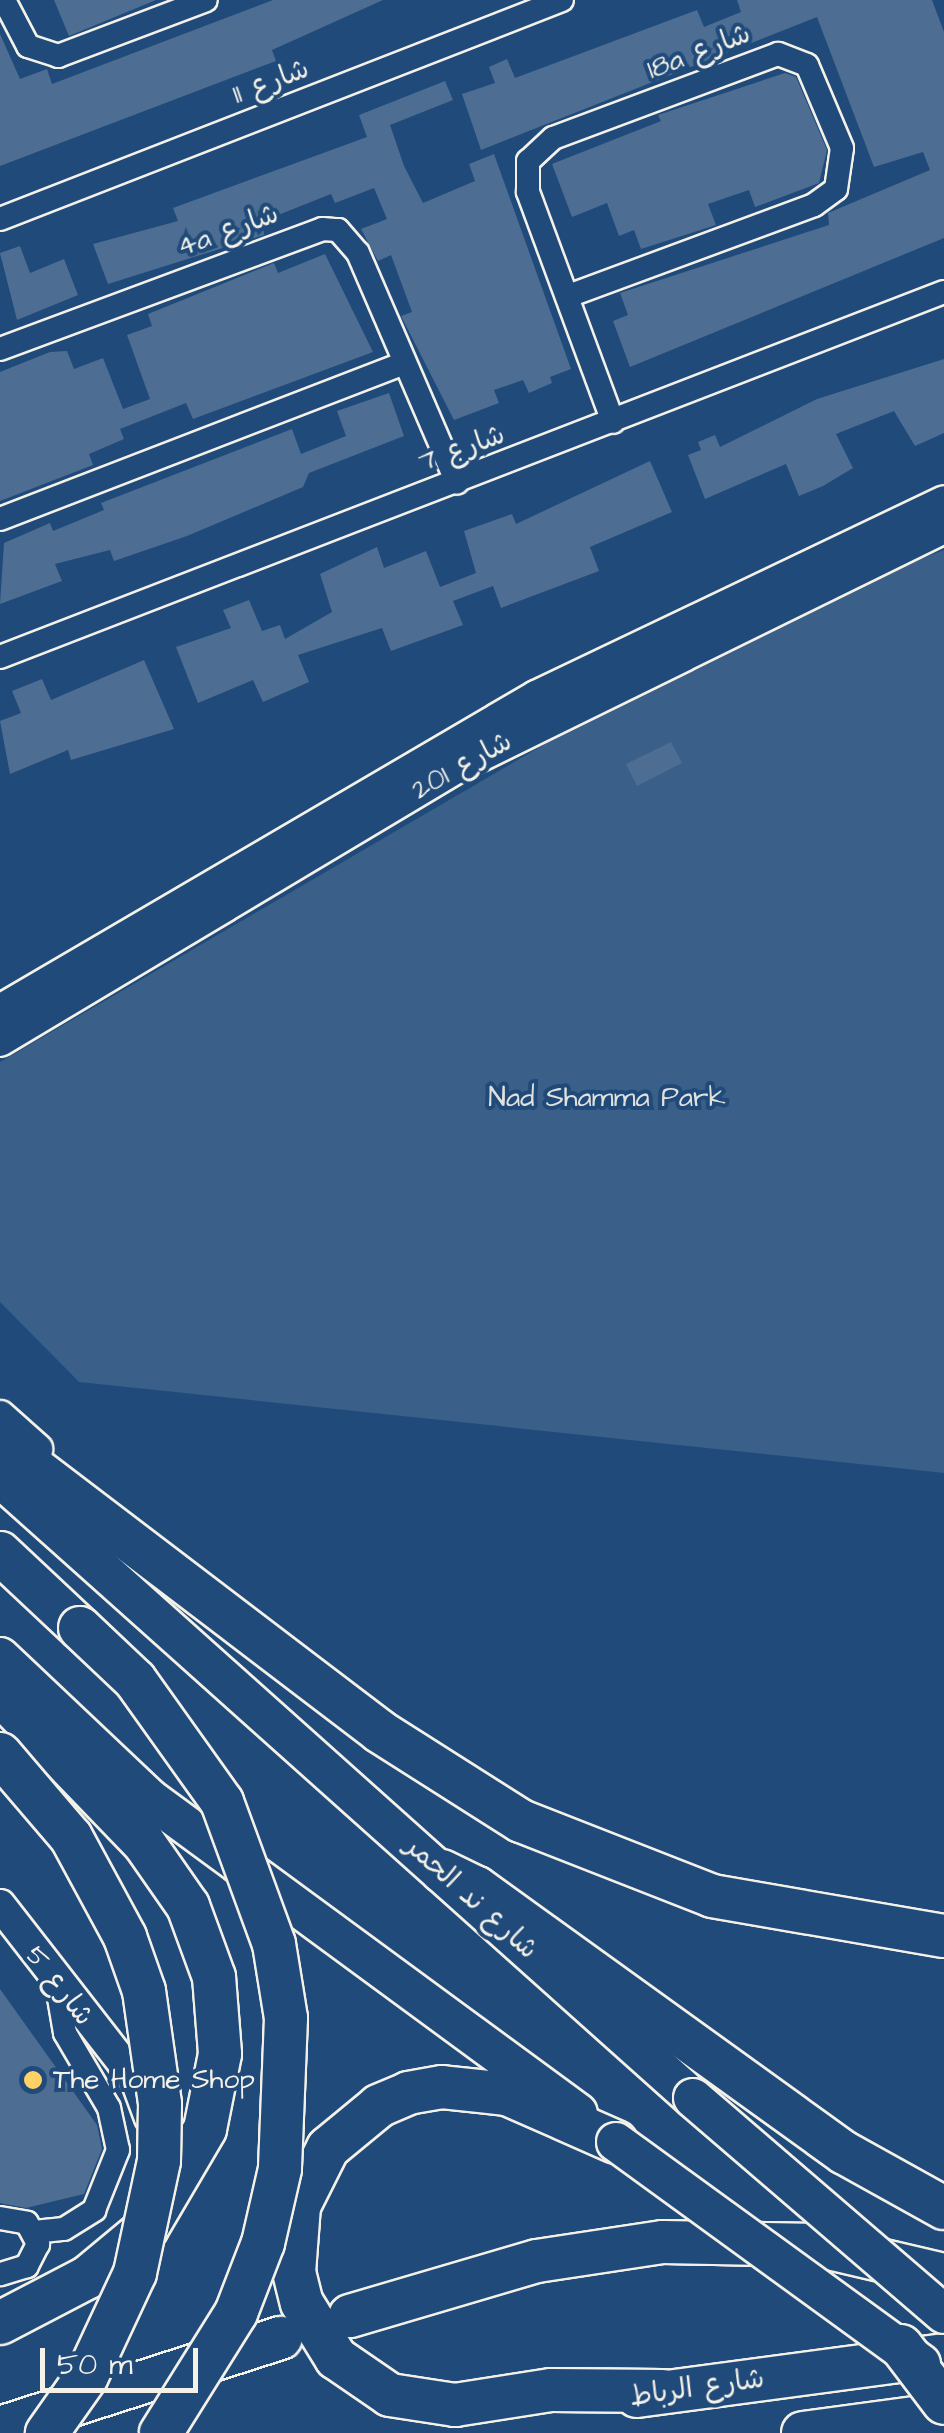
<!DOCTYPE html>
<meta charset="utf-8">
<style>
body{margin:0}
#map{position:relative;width:944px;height:2433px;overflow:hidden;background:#1f4a7a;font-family:"Architects Daughter","Playpen Sans Arabic",sans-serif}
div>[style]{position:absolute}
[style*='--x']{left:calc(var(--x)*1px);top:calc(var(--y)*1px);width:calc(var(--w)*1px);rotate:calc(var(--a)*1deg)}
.green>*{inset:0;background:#3a5f88}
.building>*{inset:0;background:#4d6e92}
.roads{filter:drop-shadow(2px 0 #f4f1e8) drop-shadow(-2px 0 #f4f1e8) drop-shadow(0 2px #f4f1e8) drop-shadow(0 -2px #f4f1e8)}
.minor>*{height:22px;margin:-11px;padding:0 11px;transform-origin:11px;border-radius:11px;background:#1f4a7a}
.tertiary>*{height:30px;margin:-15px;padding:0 15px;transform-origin:15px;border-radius:15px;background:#1f4a7a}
.primary>*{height:38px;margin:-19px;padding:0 19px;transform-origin:19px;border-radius:19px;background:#1f4a7a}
.motorway>*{height:42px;margin:-21px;padding:0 21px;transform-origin:21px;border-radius:21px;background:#1f4a7a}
.bridges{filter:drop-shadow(2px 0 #f4f1e8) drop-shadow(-2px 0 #f4f1e8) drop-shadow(0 2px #f4f1e8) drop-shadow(0 -2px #f4f1e8)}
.primary-bridge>*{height:38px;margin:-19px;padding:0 19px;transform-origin:19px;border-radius:19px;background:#1f4a7a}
.motorway-bridge>*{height:42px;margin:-21px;padding:0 21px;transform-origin:21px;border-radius:21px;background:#1f4a7a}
.dots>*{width:28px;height:28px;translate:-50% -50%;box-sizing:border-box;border:5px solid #1f4a7a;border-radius:50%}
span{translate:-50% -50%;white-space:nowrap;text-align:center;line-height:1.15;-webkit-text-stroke:8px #1f4a7a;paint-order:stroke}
.street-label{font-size:28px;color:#f4f1e8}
.park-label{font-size:28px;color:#e1e2de}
.poi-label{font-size:28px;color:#f4f1e8}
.left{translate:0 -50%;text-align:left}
.scale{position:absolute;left:40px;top:2348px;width:158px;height:45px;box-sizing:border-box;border:5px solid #f4f1e8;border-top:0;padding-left:12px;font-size:30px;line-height:35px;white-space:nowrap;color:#f4f1e8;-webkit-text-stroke:8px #1f4a7a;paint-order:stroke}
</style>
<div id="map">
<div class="green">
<div style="clip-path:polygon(944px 550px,944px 1473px,79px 1382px,0 1302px,0 1062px,742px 629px)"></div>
</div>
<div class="building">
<div style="clip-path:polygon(54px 0,156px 0,69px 36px)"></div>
<div style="clip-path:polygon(273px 0,383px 0,272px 50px,276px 61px,0 166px,0 34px,20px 79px,47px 69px,52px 84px)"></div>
<div style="clip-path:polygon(737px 0,932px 0,944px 32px,944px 238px,630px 367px,613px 321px,628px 315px,620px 293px,829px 225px,828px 213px,930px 170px,923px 152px,874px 167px,817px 17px,481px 150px,462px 94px,495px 83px,489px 67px,507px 59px,515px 78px,697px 10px,704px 27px,741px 12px)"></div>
<div style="clip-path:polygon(785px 73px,796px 77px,827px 150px,819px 183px,755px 207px,749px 190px,708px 204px,716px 225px,641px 249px,634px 230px,619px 236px,607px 203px,572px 217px,552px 164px,661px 121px,658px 115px)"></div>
<div style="clip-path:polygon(445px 81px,453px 100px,390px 125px,404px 166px,423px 203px,475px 181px,469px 164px,494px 154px,571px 369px,550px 377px,552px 383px,529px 393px,523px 380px,494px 390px,499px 403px,454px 420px,401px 316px,412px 312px,391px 255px,378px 261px,361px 229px,387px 219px,374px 188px,335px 203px,331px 194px,263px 221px,264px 235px,108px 284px,93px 244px,178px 221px,173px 208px,367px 137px,359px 115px)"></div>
<div style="clip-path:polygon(20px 246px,30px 273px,64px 259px,78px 295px,17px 320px,0 253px)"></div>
<div style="clip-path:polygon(325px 254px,373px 352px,193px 419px,186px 403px,120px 429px,124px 439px,89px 454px,93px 465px,0 501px,0 372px,50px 352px,67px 351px,74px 369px,103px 358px,123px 409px,150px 399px,127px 335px,152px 326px,148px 314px,274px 263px,278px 273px)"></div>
<div style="clip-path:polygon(944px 359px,944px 433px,915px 446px,894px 411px,836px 434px,853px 468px,823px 486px,799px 496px,786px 464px,705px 499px,688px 455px,701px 450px,698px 442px,715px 435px,720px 447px,817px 399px)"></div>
<div style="clip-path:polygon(389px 393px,404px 436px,309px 473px,303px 487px,187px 536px,114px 561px,110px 550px,55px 564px,62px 581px,0 604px,4px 543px,50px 523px,53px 531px,104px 510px,101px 503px,292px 429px,301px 454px,346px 436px,337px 411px)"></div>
<div style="clip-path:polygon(650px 461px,672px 512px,590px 547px,599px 571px,501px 608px,493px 586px,453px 601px,463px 625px,391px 651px,382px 628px,298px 655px,309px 682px,263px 702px,253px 680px,198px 703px,176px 647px,231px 628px,223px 610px,249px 600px,262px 631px,280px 625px,285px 639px,332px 612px,320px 574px,377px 547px,384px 568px,426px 551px,440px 587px,476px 573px,464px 531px,512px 514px,516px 524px)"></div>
<div style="clip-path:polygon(144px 660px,174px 729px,71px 760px,68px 750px,10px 774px,0 721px,21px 713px,12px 691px,42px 679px,51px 700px)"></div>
<div style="clip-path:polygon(671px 742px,682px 763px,637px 786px,626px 764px)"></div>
<div style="clip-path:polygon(0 1989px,97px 2125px,102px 2149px,84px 2194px,26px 2208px,0 2203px)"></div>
</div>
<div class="roads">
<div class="minor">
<div style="--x:4;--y:0;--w:52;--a:62.4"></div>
<div style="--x:28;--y:46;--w:32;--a:18"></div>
<div style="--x:58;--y:56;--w:158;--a:-20.7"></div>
<div style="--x:0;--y:219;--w:603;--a:-21.29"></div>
<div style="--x:571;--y:295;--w:259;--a:-20.3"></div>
<div style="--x:814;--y:205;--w:27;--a:-36"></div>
<div style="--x:836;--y:189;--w:41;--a:-81.7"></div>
<div style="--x:842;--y:148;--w:90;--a:-112.9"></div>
<div style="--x:807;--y:65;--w:31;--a:-159"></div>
<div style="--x:778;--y:54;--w:240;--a:159.5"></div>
<div style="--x:553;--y:138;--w:34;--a:137"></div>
<div style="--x:528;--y:161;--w:31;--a:90"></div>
<div style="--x:528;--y:192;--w:245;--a:69.7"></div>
<div style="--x:0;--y:349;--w:344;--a:-20.4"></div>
<div style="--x:322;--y:229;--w:16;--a:4"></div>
<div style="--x:338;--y:230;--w:30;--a:49"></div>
<div style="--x:358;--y:253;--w:250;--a:66.7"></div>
<div style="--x:0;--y:519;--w:430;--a:-21.1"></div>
<div style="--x:0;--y:657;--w:1012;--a:-21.14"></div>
<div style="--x:0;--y:2218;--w:27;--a:10"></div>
<div style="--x:27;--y:2223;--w:24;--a:62"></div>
<div style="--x:38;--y:2244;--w:25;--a:117"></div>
<div style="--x:27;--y:2266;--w:28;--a:163"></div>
<div style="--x:34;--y:2232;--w:30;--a:-6"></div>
<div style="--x:64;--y:2229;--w:36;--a:-32"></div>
<div style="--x:94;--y:2210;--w:65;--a:-68.2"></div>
<div style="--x:118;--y:2150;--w:43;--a:-102.1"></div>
<div style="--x:109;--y:2108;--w:87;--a:-120.4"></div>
<div style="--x:65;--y:2033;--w:48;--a:-99.7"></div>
</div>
<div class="tertiary">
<div style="--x:0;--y:1010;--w:621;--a:-30.36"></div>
<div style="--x:536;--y:696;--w:452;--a:-25.5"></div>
<div style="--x:0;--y:1041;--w:534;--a:-30.89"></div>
<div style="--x:458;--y:767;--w:542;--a:-26.19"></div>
<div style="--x:0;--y:1416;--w:50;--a:41.7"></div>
<div style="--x:0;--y:1905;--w:222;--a:52.1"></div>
<div style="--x:136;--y:2080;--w:40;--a:69.8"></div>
</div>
<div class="primary">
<div style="--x:0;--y:1478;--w:930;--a:41.82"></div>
<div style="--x:0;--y:1657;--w:205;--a:43.4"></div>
<div style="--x:149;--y:1798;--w:532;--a:36.29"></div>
</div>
<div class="motorway">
<div style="--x:0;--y:1442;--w:477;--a:37.3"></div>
<div style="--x:379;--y:1731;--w:168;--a:32.4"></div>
<div style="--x:521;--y:1821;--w:205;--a:21.4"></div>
<div style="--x:712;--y:1896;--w:235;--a:9.8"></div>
<div style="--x:0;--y:1553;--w:110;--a:43.2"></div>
<div style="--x:0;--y:1694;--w:207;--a:46"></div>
<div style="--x:144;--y:1843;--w:77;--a:55.1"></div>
<div style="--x:188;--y:1906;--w:76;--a:69.9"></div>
<div style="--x:214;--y:1977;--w:77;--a:85.5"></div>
<div style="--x:220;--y:2054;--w:76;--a:101.3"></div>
<div style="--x:205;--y:2129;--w:115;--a:120.4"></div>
<div style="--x:147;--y:2228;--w:77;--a:140.3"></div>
<div style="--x:88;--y:2277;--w:99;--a:152.4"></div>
<div style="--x:442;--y:1871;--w:39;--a:26"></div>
<div style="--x:477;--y:1888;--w:453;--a:35.8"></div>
<div style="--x:845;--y:2153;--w:113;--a:29.1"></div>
<div style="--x:616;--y:2142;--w:119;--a:-156.2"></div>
<div style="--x:507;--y:2094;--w:65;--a:-173.9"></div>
<div style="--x:442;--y:2087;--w:34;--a:170"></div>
<div style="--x:409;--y:2093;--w:33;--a:157"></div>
<div style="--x:379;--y:2106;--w:66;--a:140.5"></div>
<div style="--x:328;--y:2148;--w:65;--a:116.6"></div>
<div style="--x:299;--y:2206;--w:66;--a:94.3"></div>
<div style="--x:294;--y:2272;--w:32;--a:76"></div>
<div style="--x:302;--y:2303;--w:65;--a:58.3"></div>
<div style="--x:336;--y:2358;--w:65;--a:34.4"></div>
<div style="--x:390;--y:2395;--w:66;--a:8.7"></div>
<div style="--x:455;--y:2405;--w:97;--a:-8.9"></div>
<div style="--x:551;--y:2390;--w:112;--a:0.5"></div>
<div style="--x:350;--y:2316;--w:195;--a:-16.4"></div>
<div style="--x:537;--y:2261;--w:127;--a:-8.6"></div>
<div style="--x:663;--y:2242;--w:153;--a:1.1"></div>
<div style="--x:816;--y:2245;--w:131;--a:13.2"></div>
<div style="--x:637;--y:2396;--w:310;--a:-7.6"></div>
<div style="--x:0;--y:2428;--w:295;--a:-17.8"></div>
<div style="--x:803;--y:2433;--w:142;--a:-7.7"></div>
</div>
</div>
<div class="bridges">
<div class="primary-bridge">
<div style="--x:693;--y:2098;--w:331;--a:40.7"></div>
<div style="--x:616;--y:2142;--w:377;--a:36"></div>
</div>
<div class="motorway-bridge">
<div style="--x:80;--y:1628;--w:76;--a:43.4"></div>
<div style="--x:135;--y:1680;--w:150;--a:54.5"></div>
<div style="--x:222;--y:1802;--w:151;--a:69.9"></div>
<div style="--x:274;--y:1944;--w:75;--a:80.8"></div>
<div style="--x:286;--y:2018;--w:151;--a:92.3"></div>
<div style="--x:280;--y:2169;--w:76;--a:102.9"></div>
<div style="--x:263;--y:2243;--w:75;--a:111.1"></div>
<div style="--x:236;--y:2313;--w:142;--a:122"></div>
<div style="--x:0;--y:1754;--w:109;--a:49.5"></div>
<div style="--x:71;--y:1837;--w:114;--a:61.6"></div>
<div style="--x:125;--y:1937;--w:57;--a:70.6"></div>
<div style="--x:144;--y:1991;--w:114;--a:81.9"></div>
<div style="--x:160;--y:2104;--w:57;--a:91"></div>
<div style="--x:159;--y:2161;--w:115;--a:102.1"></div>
<div style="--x:135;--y:2273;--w:114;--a:115"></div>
<div style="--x:87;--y:2376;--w:70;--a:125.1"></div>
<div style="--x:901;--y:2346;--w:71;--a:53"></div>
</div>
</div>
<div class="dots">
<div style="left:33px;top:2080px;background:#ffd166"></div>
</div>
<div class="street-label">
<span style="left:699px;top:52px;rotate:-21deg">18a شارع</span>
<span style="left:271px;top:82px;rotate:-21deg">شارع 11</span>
<span style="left:228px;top:231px;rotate:-20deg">4a شارع</span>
<span style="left:462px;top:449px;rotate:-20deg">شارع 7</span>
<span style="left:462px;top:766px;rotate:-29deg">شارع 201</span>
<span style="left:471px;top:1898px;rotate:42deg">شارع ند الحمر</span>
<span style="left:59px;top:1986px;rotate:52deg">شارع 5</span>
<span style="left:697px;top:2388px;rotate:-8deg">شارع الرباط</span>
</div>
<div class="park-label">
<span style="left:607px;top:1098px">Nad Shamma Park</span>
</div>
<div class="poi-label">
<span class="left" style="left:53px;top:2080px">The Home Shop</span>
</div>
<div class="scale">50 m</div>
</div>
